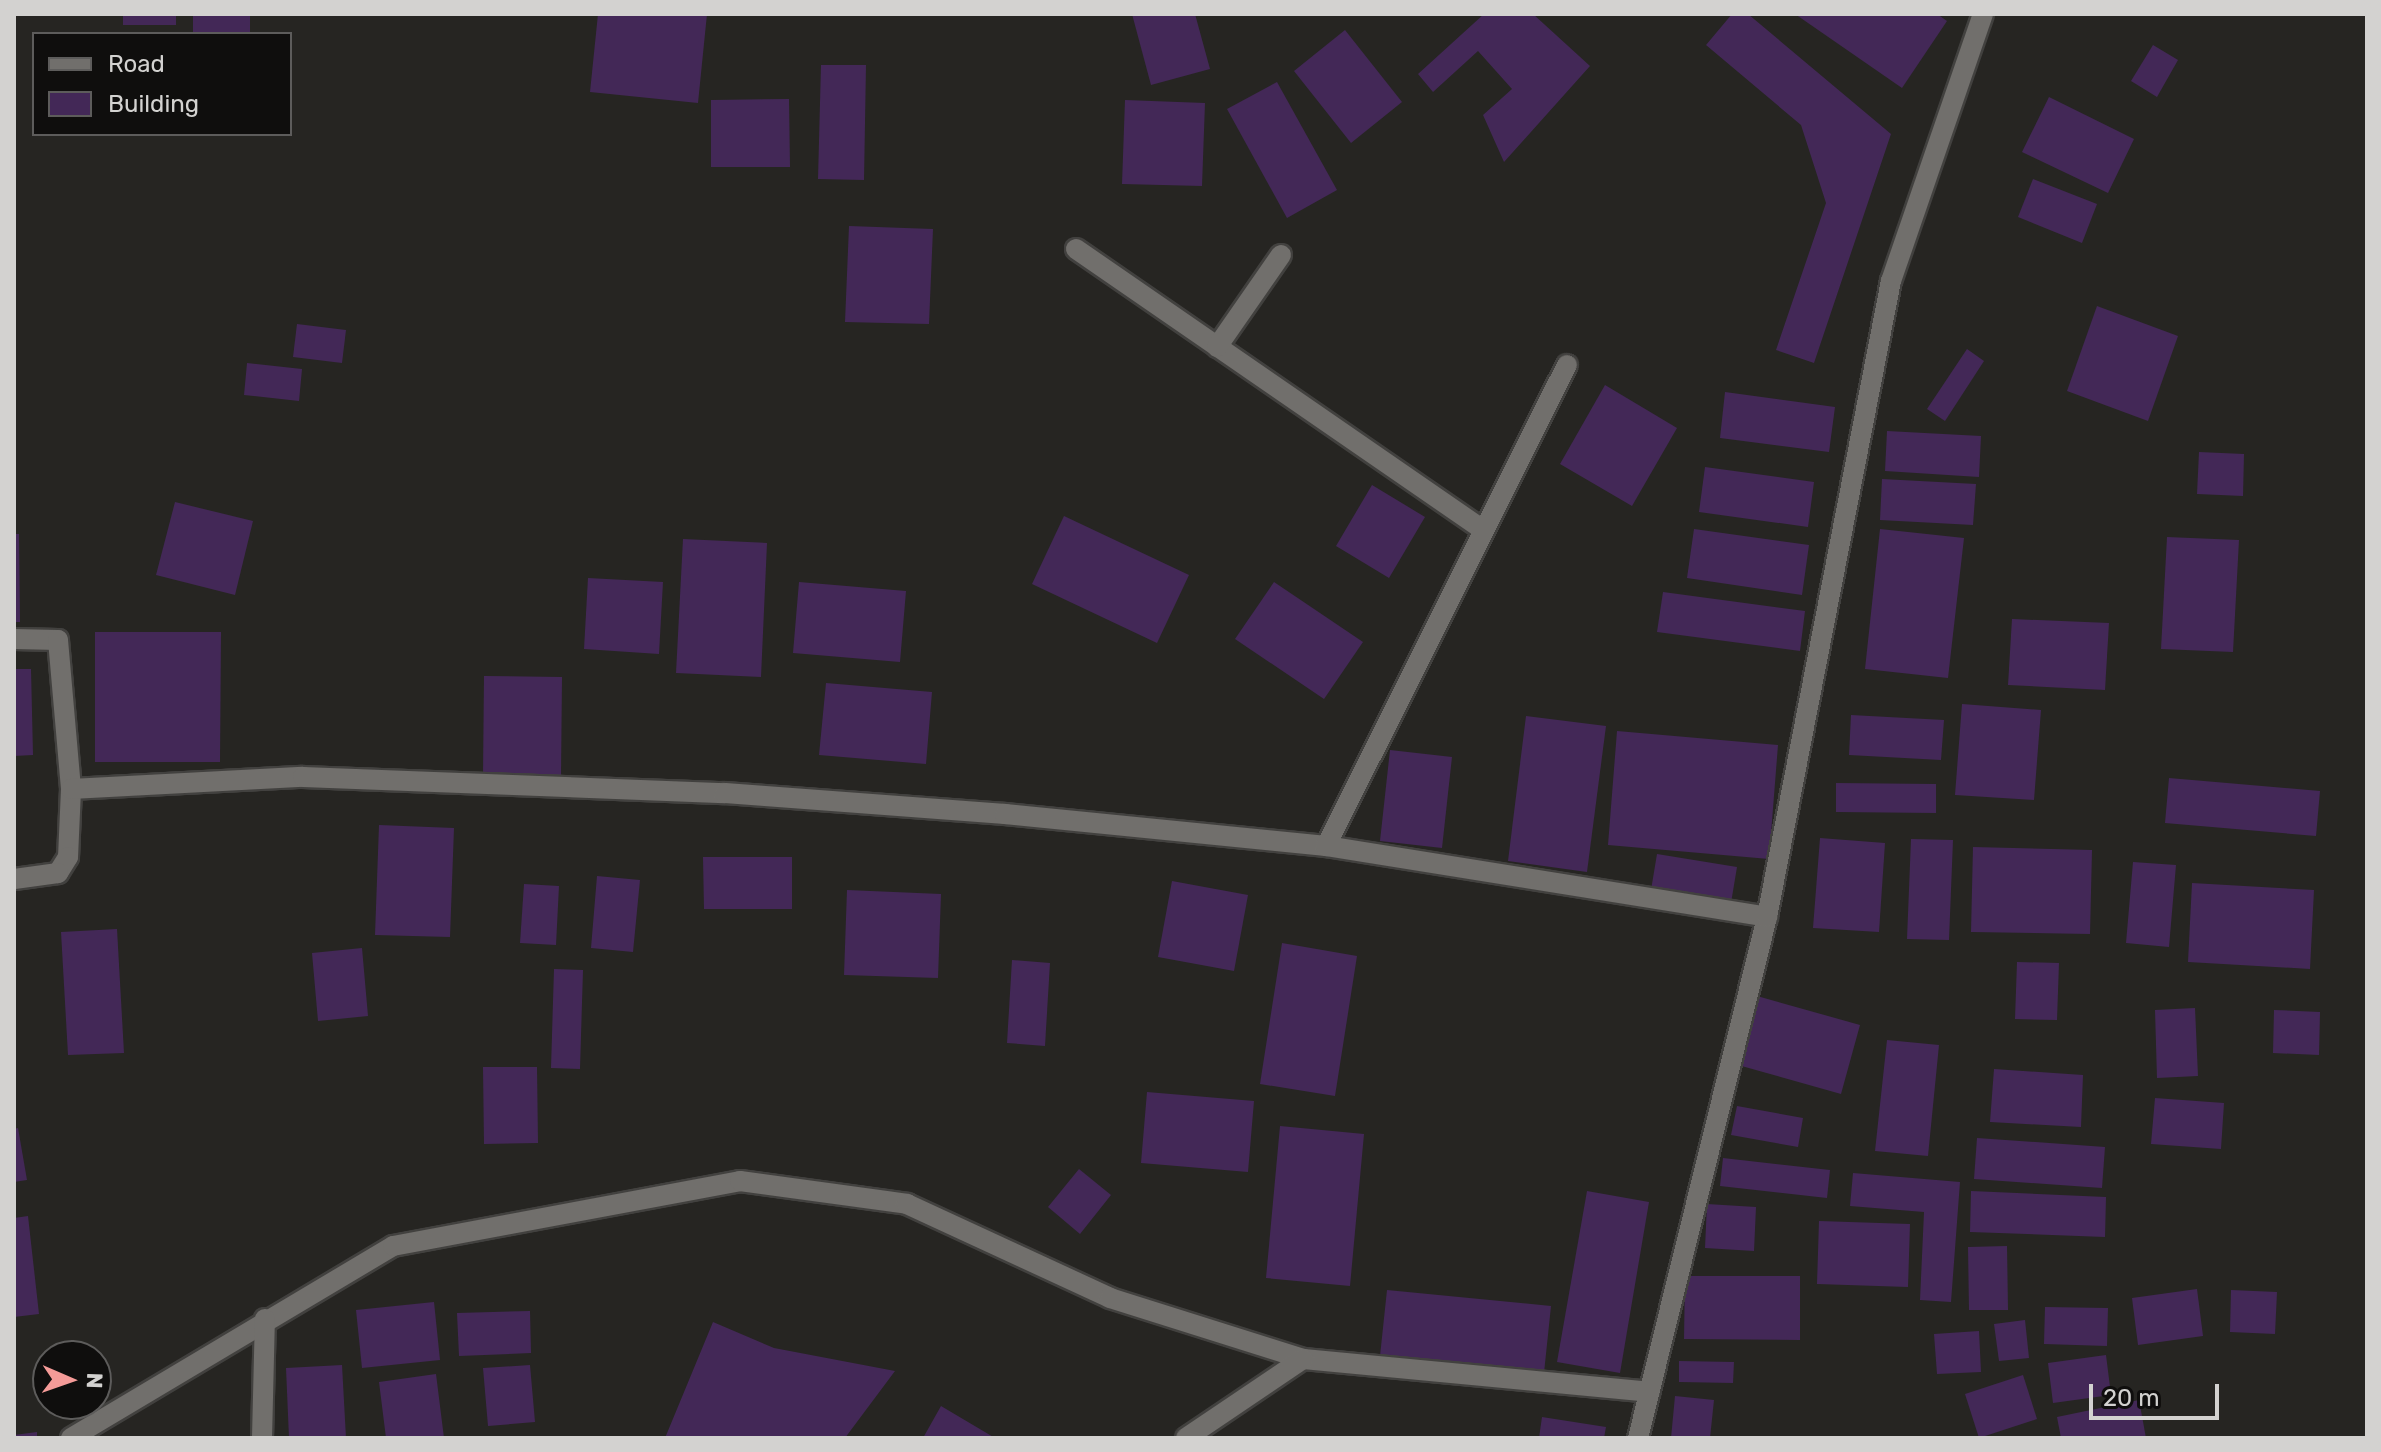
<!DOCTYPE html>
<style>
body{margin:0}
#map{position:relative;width:2381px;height:1452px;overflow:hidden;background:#262522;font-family:Rubik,sans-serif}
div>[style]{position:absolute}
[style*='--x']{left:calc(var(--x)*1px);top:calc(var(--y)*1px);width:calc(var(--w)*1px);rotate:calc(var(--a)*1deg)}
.building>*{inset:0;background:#432857}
.roads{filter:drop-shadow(2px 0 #42413f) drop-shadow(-2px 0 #42413f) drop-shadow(0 2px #42413f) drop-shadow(0 -2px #42413f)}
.minor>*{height:20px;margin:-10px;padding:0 10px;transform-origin:10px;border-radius:10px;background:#716f6c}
.tertiary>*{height:20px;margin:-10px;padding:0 10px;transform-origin:10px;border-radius:10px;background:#716f6c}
span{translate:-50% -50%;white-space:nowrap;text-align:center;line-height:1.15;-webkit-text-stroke:6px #0f0e0d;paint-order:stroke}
.frame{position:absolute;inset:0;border:16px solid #d3d2d0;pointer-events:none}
.legend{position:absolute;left:32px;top:32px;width:260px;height:104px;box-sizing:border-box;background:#0f0e0d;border:2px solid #5d5c5b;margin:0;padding:10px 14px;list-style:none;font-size:24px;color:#d3d2d0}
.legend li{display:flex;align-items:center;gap:16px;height:40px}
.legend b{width:40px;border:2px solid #5d5c5b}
.north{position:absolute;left:32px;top:1340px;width:80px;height:80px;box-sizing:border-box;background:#0f0e0d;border:2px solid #5d5c5b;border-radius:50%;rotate:92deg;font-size:22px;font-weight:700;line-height:32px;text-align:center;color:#d3d2d0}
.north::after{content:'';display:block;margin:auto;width:28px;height:36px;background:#f59b98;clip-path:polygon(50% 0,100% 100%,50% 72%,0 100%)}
.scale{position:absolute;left:2089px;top:1384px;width:130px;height:36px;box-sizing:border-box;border:4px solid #d3d2d0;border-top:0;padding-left:10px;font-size:24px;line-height:28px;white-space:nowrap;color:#d3d2d0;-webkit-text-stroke:6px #0f0e0d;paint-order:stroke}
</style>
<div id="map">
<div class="building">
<div style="clip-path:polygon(123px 14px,176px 14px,176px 25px,123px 25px)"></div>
<div style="clip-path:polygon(193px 14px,250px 14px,250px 34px,193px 33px)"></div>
<div style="clip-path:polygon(598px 14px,707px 14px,698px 103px,590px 92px)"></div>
<div style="clip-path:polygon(1132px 14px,1195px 14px,1210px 69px,1151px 85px)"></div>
<div style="clip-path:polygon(1484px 14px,1533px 14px,1590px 66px,1504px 162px,1483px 115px,1512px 89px,1478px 51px,1433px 92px,1418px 74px)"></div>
<div style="clip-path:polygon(1732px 14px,1748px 14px,1891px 134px,1814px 363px,1776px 350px,1826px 203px,1801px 125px,1706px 45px)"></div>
<div style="clip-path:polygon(1795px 14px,1937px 14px,1947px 21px,1902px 88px)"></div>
<div style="clip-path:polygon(1345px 30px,1402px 102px,1351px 143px,1294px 71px)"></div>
<div style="clip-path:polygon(2153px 45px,2178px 60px,2157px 97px,2131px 81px)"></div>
<div style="clip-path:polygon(821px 65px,866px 65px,864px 180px,818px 179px)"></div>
<div style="clip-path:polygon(1277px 82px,1337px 190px,1287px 218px,1227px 109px)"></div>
<div style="clip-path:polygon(2049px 97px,2134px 139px,2108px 193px,2022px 152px)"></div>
<div style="clip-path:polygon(789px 99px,790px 167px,711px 167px,711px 100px)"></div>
<div style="clip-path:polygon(1125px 100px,1205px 103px,1202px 186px,1122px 184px)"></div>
<div style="clip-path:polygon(2033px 179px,2097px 204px,2082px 243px,2018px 217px)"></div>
<div style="clip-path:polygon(849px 226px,933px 229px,929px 324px,845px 322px)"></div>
<div style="clip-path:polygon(2097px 306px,2178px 336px,2148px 421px,2067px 391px)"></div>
<div style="clip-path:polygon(297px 324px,346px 330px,342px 363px,293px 357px)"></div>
<div style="clip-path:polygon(1967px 349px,1984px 361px,1945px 421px,1927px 409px)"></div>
<div style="clip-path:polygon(247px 363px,302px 369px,299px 401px,244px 395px)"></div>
<div style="clip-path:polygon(1605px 385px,1677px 428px,1632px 506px,1560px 464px)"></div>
<div style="clip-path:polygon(1725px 392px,1835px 407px,1829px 452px,1720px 438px)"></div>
<div style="clip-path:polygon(1887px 431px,1981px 436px,1979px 477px,1885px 471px)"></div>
<div style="clip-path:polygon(2199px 452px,2244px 454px,2243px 496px,2197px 494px)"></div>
<div style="clip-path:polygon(1705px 467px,1814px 482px,1808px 527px,1699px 512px)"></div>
<div style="clip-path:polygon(1882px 479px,1976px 484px,1973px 525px,1880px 520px)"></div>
<div style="clip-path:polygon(1372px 485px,1425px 517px,1389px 578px,1336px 546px)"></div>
<div style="clip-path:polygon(175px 502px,253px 521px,235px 595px,156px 575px)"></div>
<div style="clip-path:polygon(1064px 516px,1189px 575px,1157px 643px,1032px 584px)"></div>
<div style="clip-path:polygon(1694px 529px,1809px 545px,1802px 595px,1687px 578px)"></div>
<div style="clip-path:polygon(1880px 529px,1964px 538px,1948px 678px,1865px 669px)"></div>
<div style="clip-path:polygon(14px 534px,19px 534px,20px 622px,14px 622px)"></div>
<div style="clip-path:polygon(2167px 537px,2239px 540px,2233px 652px,2161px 649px)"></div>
<div style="clip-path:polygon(683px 539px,767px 543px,761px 677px,676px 673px)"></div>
<div style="clip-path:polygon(588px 578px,663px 582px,659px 654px,584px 649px)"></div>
<div style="clip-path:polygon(799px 582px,906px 591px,900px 662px,793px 653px)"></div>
<div style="clip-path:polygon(1274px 582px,1363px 642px,1324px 699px,1235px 639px)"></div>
<div style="clip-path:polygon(1663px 592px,1805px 611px,1800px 651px,1657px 632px)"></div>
<div style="clip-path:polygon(2012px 619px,2109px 623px,2105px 690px,2008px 685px)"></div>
<div style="clip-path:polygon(95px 632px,221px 632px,220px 762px,95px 762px)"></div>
<div style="clip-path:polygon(14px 669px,31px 669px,33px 755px,14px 756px)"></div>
<div style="clip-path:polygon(484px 676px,562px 677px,561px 776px,483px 776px)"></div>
<div style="clip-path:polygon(826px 683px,932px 692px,926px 764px,819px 755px)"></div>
<div style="clip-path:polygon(1962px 704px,2041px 710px,2034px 800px,1955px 795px)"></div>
<div style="clip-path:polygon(1851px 715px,1944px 720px,1941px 760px,1849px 755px)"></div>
<div style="clip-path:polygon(1526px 716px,1606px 726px,1587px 872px,1508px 861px)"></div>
<div style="clip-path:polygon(1617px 731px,1778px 745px,1769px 859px,1608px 845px)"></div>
<div style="clip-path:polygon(1390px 750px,1452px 757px,1442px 848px,1380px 841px)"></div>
<div style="clip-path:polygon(2169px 778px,2320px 791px,2316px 836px,2165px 823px)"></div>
<div style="clip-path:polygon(1836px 783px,1936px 784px,1936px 813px,1836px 812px)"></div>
<div style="clip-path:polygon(379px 825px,454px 828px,450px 937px,375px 935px)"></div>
<div style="clip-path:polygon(1820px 838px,1885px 843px,1879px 932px,1813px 928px)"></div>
<div style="clip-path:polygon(1911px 839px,1953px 840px,1949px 940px,1907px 939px)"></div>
<div style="clip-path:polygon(1973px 847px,2092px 850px,2090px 934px,1971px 932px)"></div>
<div style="clip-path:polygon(1657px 854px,1737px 867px,1731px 903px,1651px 890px)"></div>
<div style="clip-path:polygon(703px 857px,792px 857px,792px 909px,704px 909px)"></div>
<div style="clip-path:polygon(2133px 862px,2176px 865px,2169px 947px,2126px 943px)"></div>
<div style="clip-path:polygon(597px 876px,640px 880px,633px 952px,591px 948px)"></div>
<div style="clip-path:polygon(1172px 881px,1248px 895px,1234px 971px,1158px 957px)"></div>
<div style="clip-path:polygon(2192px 883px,2314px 890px,2310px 969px,2188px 962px)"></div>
<div style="clip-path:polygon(524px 884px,559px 886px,556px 945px,520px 943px)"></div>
<div style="clip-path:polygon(847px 890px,941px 894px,938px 978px,844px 975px)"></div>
<div style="clip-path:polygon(117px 929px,124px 1053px,68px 1055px,61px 932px)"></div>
<div style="clip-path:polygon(1282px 943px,1357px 956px,1335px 1096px,1260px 1084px)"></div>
<div style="clip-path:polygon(362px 948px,368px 1016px,318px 1021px,312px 953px)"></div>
<div style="clip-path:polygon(1012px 960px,1050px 963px,1045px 1046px,1007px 1043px)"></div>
<div style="clip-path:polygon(2017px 962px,2059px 963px,2057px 1020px,2015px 1019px)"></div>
<div style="clip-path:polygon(554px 969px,583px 970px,580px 1069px,551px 1068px)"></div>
<div style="clip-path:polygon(1757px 996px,1860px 1025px,1841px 1094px,1738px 1065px)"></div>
<div style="clip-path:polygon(2195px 1008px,2198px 1076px,2157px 1078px,2155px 1010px)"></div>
<div style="clip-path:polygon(2274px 1010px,2320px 1012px,2319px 1055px,2273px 1053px)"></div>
<div style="clip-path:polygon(1887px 1040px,1939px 1045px,1928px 1156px,1875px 1151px)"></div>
<div style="clip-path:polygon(483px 1067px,537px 1067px,538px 1143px,484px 1144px)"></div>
<div style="clip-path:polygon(1994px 1069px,2083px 1075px,2081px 1127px,1990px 1122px)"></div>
<div style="clip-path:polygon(1147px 1092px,1254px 1101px,1248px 1172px,1141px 1163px)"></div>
<div style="clip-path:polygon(2155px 1098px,2224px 1103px,2221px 1149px,2151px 1144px)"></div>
<div style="clip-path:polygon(1737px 1106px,1803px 1118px,1798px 1147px,1731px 1135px)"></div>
<div style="clip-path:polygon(1280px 1126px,1364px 1134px,1350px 1286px,1266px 1278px)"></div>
<div style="clip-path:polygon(18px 1128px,27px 1180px,14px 1182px,14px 1129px)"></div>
<div style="clip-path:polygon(1977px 1138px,2105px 1147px,2102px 1188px,1974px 1179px)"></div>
<div style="clip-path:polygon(1723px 1158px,1830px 1170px,1827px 1198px,1720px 1186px)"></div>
<div style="clip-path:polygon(1079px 1169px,1111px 1195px,1080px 1234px,1048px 1207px)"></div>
<div style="clip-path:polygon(1853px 1173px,1960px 1182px,1951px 1302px,1920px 1300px,1924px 1212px,1850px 1206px)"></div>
<div style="clip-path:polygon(1587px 1191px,1649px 1202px,1620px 1373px,1557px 1362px)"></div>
<div style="clip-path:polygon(1971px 1191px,2106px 1197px,2105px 1237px,1970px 1232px)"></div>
<div style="clip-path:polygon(1707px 1204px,1756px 1207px,1754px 1251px,1705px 1248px)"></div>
<div style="clip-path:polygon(28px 1216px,39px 1314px,14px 1317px,14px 1218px)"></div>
<div style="clip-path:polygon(1819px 1221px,1910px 1224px,1908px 1287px,1817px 1284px)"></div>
<div style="clip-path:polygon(2007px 1246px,2008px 1310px,1969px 1310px,1968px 1247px)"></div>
<div style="clip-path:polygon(1685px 1276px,1800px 1276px,1800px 1340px,1684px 1339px)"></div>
<div style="clip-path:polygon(2197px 1289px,2203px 1336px,2138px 1345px,2132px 1298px)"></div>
<div style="clip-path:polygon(1387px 1290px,1551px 1306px,1544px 1373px,1380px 1356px)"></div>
<div style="clip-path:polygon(2231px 1290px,2277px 1292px,2275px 1334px,2230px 1332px)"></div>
<div style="clip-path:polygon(434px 1302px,440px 1360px,362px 1368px,356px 1310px)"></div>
<div style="clip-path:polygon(2045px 1307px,2108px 1308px,2107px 1346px,2044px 1344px)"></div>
<div style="clip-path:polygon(530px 1311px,531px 1353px,459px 1356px,457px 1313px)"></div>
<div style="clip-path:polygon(2025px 1320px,2029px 1358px,1999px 1361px,1994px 1324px)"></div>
<div style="clip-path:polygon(713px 1322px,774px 1348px,895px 1371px,845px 1438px,665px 1438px)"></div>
<div style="clip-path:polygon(1979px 1331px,1981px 1372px,1937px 1374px,1934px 1334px)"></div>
<div style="clip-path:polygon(2106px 1355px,2111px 1395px,2053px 1403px,2048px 1363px)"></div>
<div style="clip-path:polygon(1679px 1361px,1734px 1362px,1733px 1383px,1679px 1382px)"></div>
<div style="clip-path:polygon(342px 1365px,346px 1438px,289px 1438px,286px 1368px)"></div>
<div style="clip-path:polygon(530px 1365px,535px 1422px,488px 1426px,483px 1368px)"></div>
<div style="clip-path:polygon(436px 1374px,444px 1438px,386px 1438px,379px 1382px)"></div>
<div style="clip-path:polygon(2023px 1375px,2037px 1419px,1979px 1438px,1965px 1394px)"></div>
<div style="clip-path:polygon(1675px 1396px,1714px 1400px,1710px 1438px,1671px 1438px)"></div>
<div style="clip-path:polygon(2139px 1400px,2146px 1438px,2061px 1438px,2057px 1417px)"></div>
<div style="clip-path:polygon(941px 1406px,995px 1438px,923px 1438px)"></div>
<div style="clip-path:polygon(1542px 1417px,1606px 1427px,1604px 1438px,1539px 1438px)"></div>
<div style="clip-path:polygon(37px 1432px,37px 1438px,14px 1438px,14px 1435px)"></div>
</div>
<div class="roads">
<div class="minor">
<div style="--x:1076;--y:249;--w:492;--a:34.6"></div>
<div style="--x:1217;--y:347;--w:112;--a:-55.2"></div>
<div style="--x:14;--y:639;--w:44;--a:1.3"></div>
<div style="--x:58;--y:640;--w:150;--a:85"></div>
<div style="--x:71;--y:789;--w:68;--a:92.5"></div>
<div style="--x:68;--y:857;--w:19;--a:122"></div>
<div style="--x:58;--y:873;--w:44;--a:172.2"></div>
<div style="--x:71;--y:789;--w:232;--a:-3"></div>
<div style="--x:303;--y:777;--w:422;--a:2.2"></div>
<div style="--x:725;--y:793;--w:281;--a:4.3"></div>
<div style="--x:1005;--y:814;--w:323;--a:5.7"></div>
<div style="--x:1326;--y:846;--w:447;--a:9.1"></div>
<div style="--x:1326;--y:846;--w:538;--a:-63.39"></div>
<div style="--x:71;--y:1438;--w:375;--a:-30.8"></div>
<div style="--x:393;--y:1246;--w:353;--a:-10.6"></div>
<div style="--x:740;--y:1181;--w:169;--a:7.8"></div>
<div style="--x:907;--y:1204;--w:224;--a:24.8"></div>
<div style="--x:1110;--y:1298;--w:202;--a:17.5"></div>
<div style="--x:1303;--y:1359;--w:348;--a:5.4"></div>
<div style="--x:262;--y:1438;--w:119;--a:-88.6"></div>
<div style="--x:1186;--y:1438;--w:141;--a:-34"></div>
</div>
<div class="tertiary">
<div style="--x:1638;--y:1438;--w:537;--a:-76.09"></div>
<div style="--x:1767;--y:917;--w:648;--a:-78.97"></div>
<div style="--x:1891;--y:281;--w:282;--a:-71"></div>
</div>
</div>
<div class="frame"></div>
<ul class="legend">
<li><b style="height:10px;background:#716f6c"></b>Road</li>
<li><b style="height:22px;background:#432857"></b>Building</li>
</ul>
<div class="north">N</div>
<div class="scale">20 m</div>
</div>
